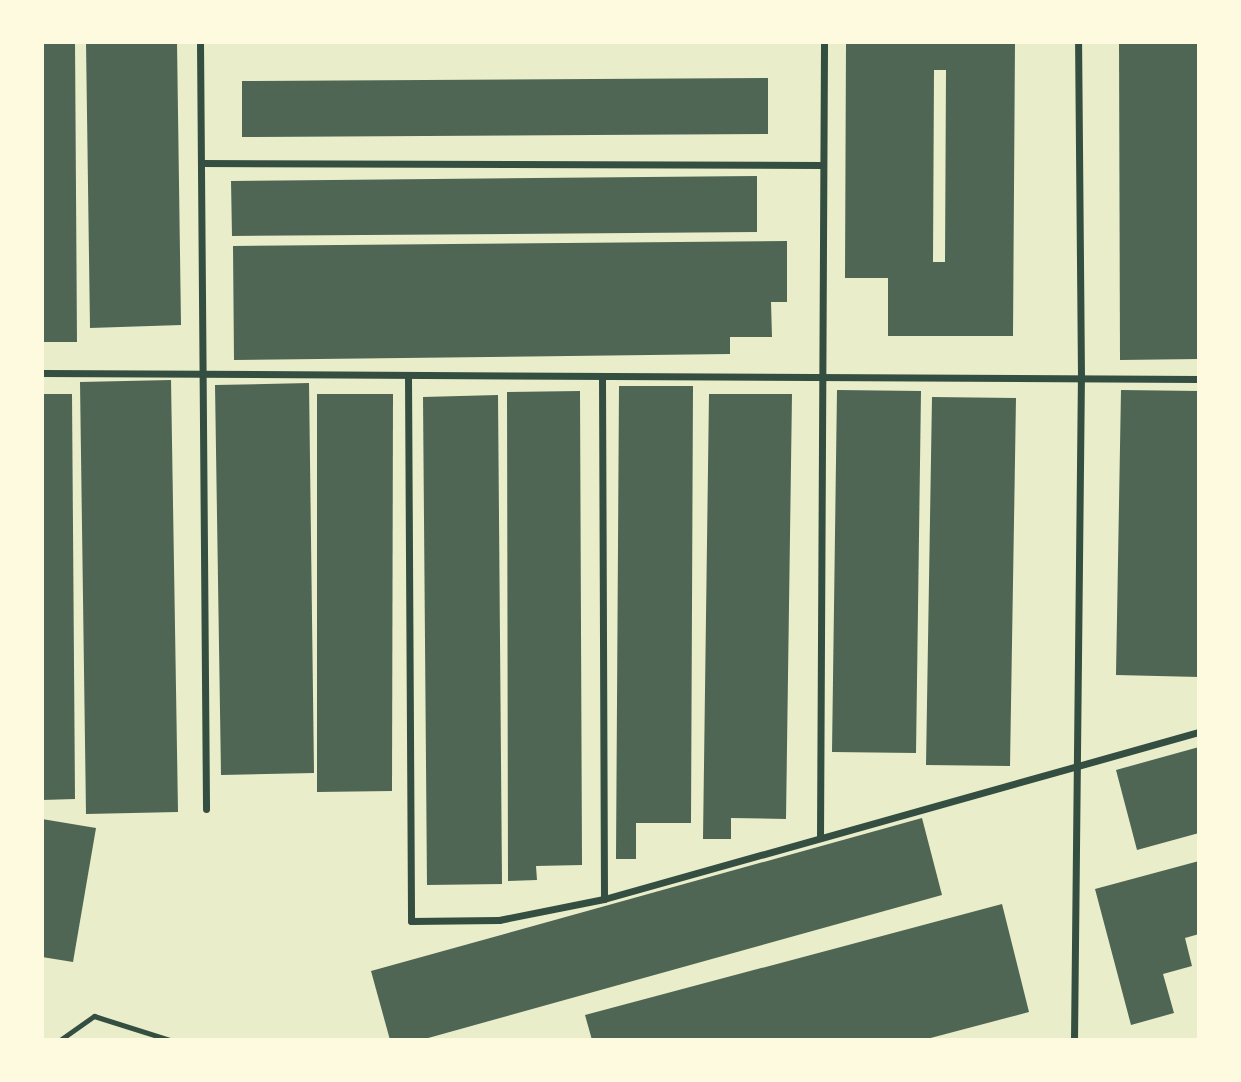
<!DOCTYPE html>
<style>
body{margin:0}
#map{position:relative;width:1241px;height:1082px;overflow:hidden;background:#e9edc9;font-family:"Archivo Narrow",sans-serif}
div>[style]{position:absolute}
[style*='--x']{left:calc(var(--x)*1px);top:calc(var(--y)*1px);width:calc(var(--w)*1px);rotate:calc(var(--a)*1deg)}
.building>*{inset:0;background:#4f6655}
.service>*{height:5px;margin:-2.5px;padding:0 2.5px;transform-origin:2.5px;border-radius:2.5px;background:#344e41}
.minor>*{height:7px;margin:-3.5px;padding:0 3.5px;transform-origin:3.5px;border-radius:3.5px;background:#344e41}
span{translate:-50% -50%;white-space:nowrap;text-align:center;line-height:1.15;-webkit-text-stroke:7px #fefae0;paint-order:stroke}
.frame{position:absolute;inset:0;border:44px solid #fefae0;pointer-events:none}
</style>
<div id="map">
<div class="building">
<div style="clip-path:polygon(42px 42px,75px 42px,77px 342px,42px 342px)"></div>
<div style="clip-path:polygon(86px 42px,177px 42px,181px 325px,90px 328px)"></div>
<div style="clip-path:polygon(evenodd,846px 42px,1015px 42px,1013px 336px,888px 336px,888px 278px,845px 278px,846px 42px,934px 70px,946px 70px,945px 262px,933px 262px,934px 70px)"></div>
<div style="clip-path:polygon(1119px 42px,1199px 42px,1199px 359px,1120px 360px)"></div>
<div style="clip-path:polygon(768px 78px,768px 134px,242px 137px,242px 81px)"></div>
<div style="clip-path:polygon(757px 176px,757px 232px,232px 236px,231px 181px)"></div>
<div style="clip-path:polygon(787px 241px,787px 302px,771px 302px,772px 337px,730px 337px,730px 354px,234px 360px,233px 246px)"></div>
<div style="clip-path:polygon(171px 380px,178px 812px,86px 814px,80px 382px)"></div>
<div style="clip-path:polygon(309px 383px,314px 773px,221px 775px,215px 385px)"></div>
<div style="clip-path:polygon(619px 386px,693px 386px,691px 823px,636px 823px,636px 859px,616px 859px)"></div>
<div style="clip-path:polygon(837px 390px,921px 391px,916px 753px,832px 752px)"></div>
<div style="clip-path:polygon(1121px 390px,1199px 391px,1199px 677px,1116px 675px)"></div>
<div style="clip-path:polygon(580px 391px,582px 865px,536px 866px,537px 880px,508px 881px,507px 392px)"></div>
<div style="clip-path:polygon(42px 394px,72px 394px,75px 799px,42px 800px)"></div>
<div style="clip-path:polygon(317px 394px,393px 394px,392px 791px,317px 792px)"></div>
<div style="clip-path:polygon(709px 394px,792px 394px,786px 819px,731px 818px,731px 839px,703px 839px)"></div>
<div style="clip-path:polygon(498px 395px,502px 884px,427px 885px,423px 397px)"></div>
<div style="clip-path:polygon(932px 397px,1016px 398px,1010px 766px,926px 765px)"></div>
<div style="clip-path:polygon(1199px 747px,1199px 833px,1137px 850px,1116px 770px)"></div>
<div style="clip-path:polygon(922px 818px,942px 895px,421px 1040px,390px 1040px,371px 971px)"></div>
<div style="clip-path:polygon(42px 819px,96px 828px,73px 962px,42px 957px)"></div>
<div style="clip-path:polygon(1199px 861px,1199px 934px,1185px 938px,1192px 966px,1163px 974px,1174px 1013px,1131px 1025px,1095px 889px)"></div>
<div style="clip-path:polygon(1002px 904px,1029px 1012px,923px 1040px,592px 1040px,585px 1015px)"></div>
</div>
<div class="service">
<div style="--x:60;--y:1040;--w:42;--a:-35.2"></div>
<div style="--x:94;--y:1016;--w:80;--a:17.5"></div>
</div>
<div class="minor">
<div style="--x:200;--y:42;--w:767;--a:89.55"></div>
<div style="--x:201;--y:163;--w:622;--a:0.18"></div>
<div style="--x:42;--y:373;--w:1157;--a:0.3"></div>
<div style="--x:408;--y:376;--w:545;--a:89.68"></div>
<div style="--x:411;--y:921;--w:88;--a:-0.7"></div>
<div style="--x:499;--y:920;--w:107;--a:-11.3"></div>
<div style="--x:604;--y:899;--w:618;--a:-15.68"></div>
<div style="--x:602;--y:377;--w:522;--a:89.78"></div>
<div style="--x:820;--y:838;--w:796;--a:-89.71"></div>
<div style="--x:1074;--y:1040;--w:663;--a:-89.4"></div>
<div style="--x:1081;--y:377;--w:335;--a:-90.5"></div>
</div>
<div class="frame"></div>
</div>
